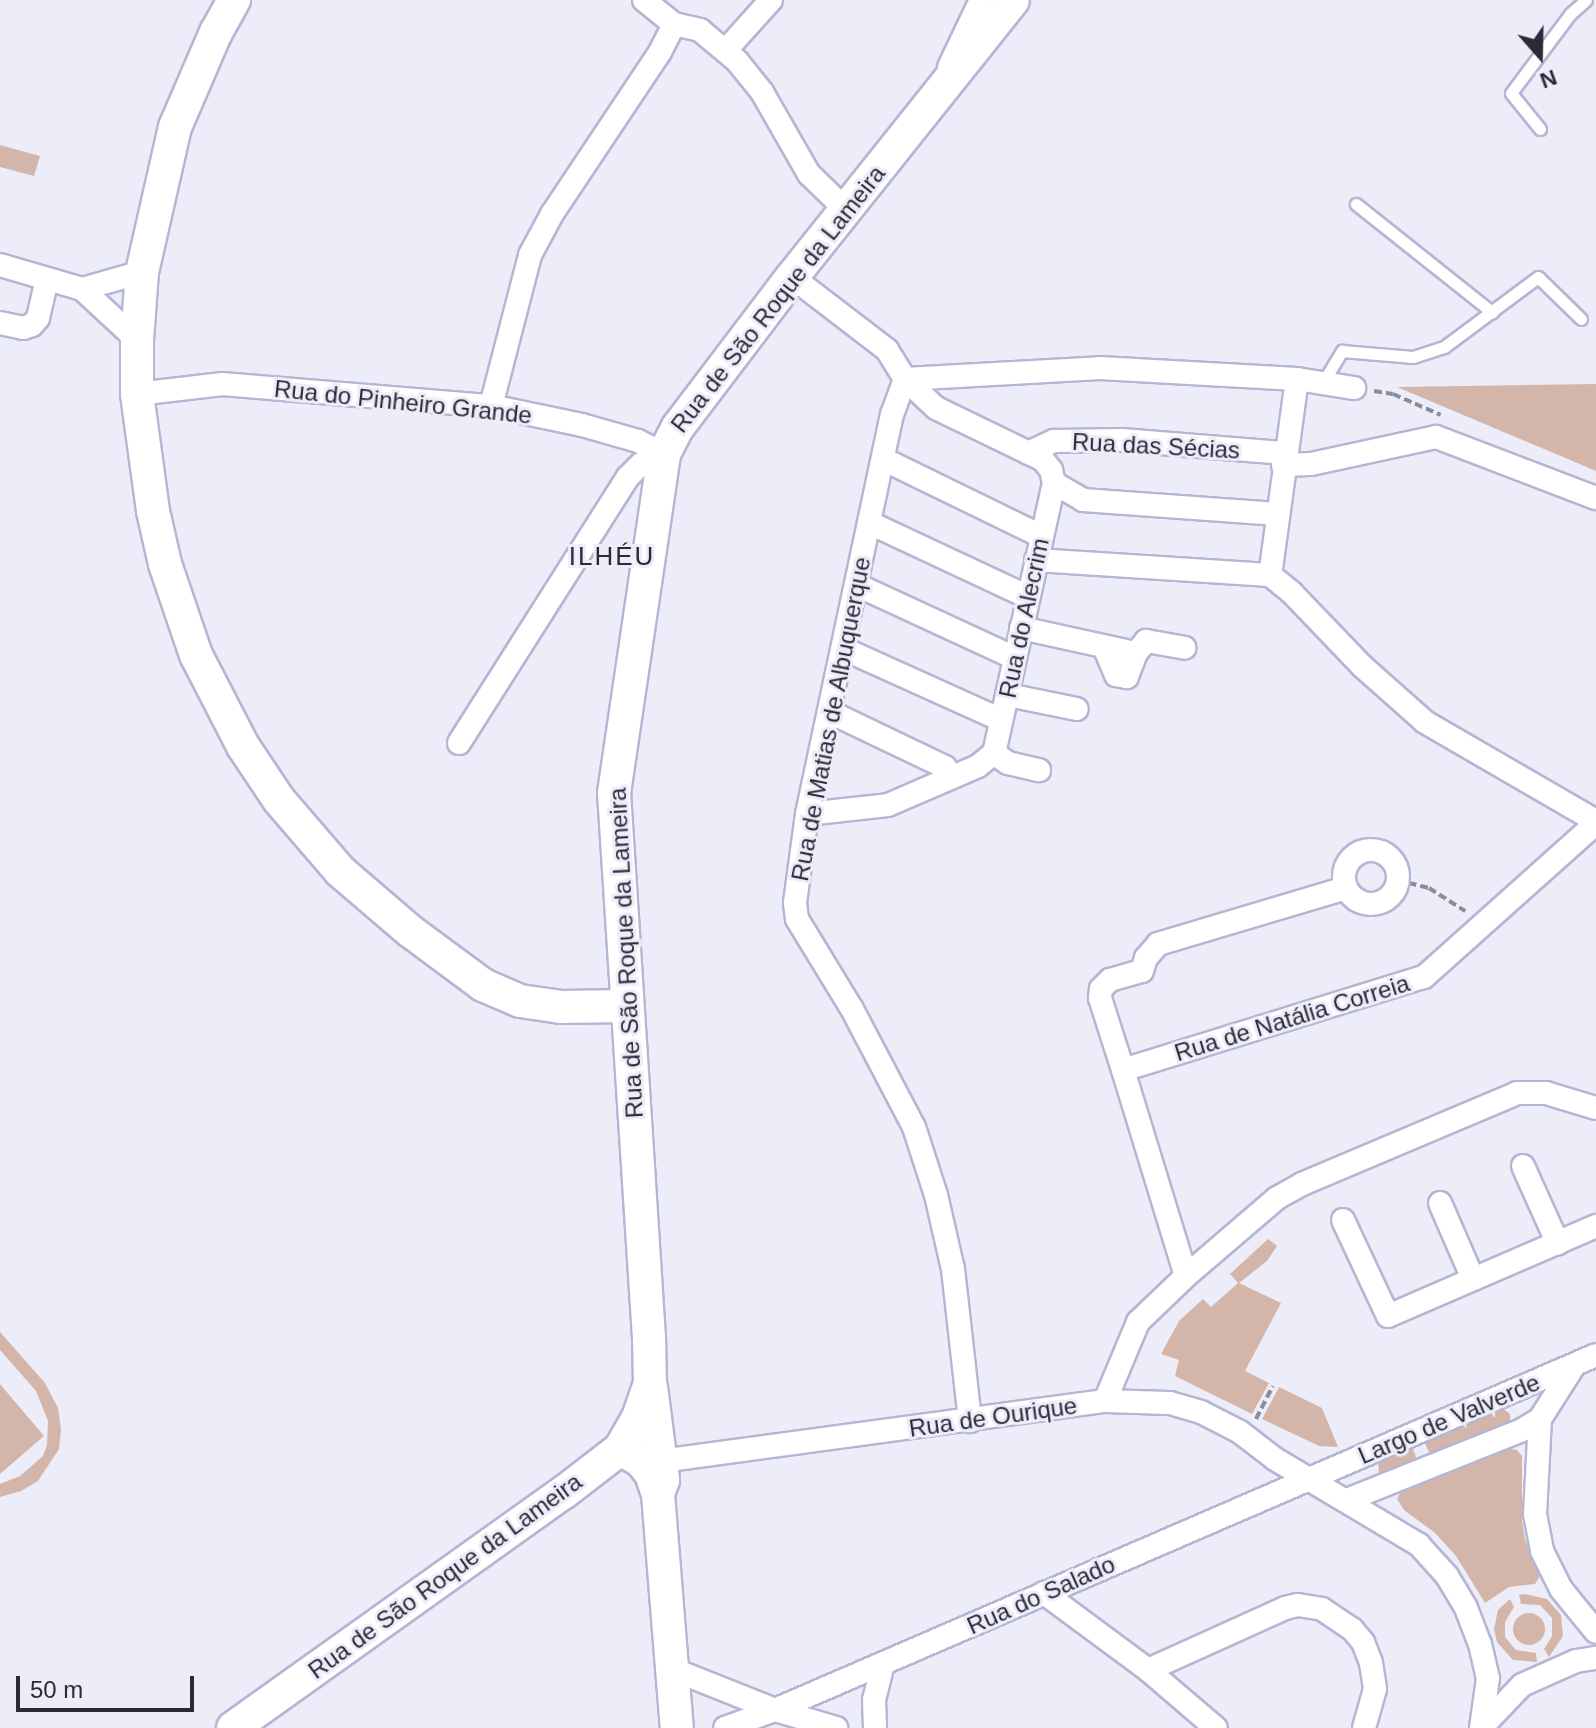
<!DOCTYPE html>
<meta charset="utf-8">
<style>
body{margin:0}
#map{position:relative;width:1596px;height:1728px;overflow:hidden;background:#ededfa;font-family:Arial,sans-serif}
div>[style]{position:absolute}
[style*='--x']{left:calc(var(--x)*1px);top:calc(var(--y)*1px);width:calc(var(--w)*1px);rotate:calc(var(--a)*1deg)}
.green>*{inset:0;background:#d3b6a9}
.round{border-radius:50%}
.path>*{height:4px;margin-top:-2px;transform-origin:0;background:repeating-linear-gradient(90deg,#8c8c98 0 8px,transparent 0 12px)}
.roads{filter:drop-shadow(2px 0 #b5b6d3) drop-shadow(-2px 0 #b5b6d3) drop-shadow(0 2px #b5b6d3) drop-shadow(0 -2px #b5b6d3)}
.lane>*{height:11px;margin:-5.5px;padding:0 5.5px;transform-origin:5.5px;border-radius:5.5px;background:#fff}
.street>*{height:22px;margin:-11px;padding:0 11px;transform-origin:11px;border-radius:11px;background:#fff}
.street>.ring{margin:-11px;padding:0;box-sizing:content-box;background:none;border:22px solid #fff;border-radius:50%}
.secondary>*{height:32px;margin:-16px;padding:0 16px;transform-origin:16px;border-radius:16px;background:#fff}
span{translate:-50% -50%;white-space:nowrap;text-align:center;line-height:1.15;-webkit-text-stroke:6px #ededfa;paint-order:stroke}
.street-label{font-size:24px;color:#2a2b36}
.neighbourhood-label{font-size:26px;color:#2a2b36;letter-spacing:2px}
.north{position:absolute;left:1500px;top:16px;width:80px;height:80px;-webkit-text-stroke:6px #ededfa;paint-order:stroke;rotate:160deg;font-size:22px;font-weight:700;line-height:32px;text-align:center;color:#2a2b36}
.north::after{content:'';display:block;margin:auto;width:28px;height:36px;background:#2a2b36;clip-path:polygon(50% 0,100% 100%,50% 72%,0 100%)}
.scale{position:absolute;left:16px;top:1676px;width:178px;height:36px;box-sizing:border-box;border:4px solid #2a2b36;border-top:0;padding-left:10px;font-size:24px;line-height:28px;white-space:nowrap;color:#2a2b36;-webkit-text-stroke:6px #ededfa;paint-order:stroke}
</style>
<div id="map">
<div class="green">
<div style="clip-path:polygon(0 145px,40px 156px,34px 176px,0 167px)"></div>
<div style="clip-path:polygon(1596px 384px,1596px 471px,1397px 387px)"></div>
<div style="clip-path:polygon(1268px 1239px,1277px 1246px,1267px 1261px,1239px 1283px,1281px 1303px,1245px 1371px,1269px 1383px,1252px 1414px,1175px 1376px,1179px 1360px,1161px 1354px,1179px 1321px,1203px 1299px,1211px 1307px,1238px 1283px,1230px 1274px)"></div>
<div style="clip-path:polygon(0 1332px,45px 1383px,58px 1408px,61px 1429px,59px 1449px,38px 1481px,21px 1491px,0 1497px,0 1484px,20px 1476px,43px 1456px,47px 1445px,48px 1421px,36px 1391px,0 1350px)"></div>
<div style="clip-path:polygon(0 1384px,44px 1436px,0 1474px)"></div>
<div style="clip-path:polygon(1279px 1387px,1322px 1408px,1338px 1447px,1319px 1446px,1262px 1419px)"></div>
<div style="clip-path:polygon(1501px 1407px,1510px 1414px,1510px 1426px,1432px 1460px,1423px 1438px)"></div>
<div style="clip-path:polygon(1411px 1444px,1419px 1465px,1383px 1477px,1379px 1475px,1378px 1459px)"></div>
<div style="clip-path:polygon(1506px 1448px,1517px 1450px,1522px 1456px,1522px 1520px,1525px 1539px,1540px 1576px,1535px 1584px,1509px 1587px,1485px 1603px,1456px 1556px,1435px 1533px,1404px 1510px,1397px 1499px,1402px 1490px)"></div>
<div style="clip-path:polygon(1525px 1594px,1547px 1599px,1561px 1615px,1563px 1636px,1549px 1657px,1544px 1649px,1552px 1636px,1552px 1618px,1540px 1605px,1521px 1604px,1519px 1595px)"></div>
<div style="clip-path:polygon(1510px 1599px,1514px 1607px,1505px 1622px,1505px 1637px,1516px 1650px,1536px 1653px,1537px 1662px,1513px 1660px,1497px 1642px,1494px 1629px,1498px 1610px)"></div>
<div class="round" style="left:1513px;top:1613px;width:32px;height:32px"></div>
</div>
<div class="path">
<div style="--x:1374;--y:391;--w:19;--a:9"></div>
<div style="--x:1393;--y:394;--w:52;--a:23.6"></div>
<div style="--x:1397;--y:880;--w:33;--a:14"></div>
<div style="--x:1429;--y:888;--w:43;--a:32.6"></div>
<div style="--x:1256;--y:1419;--w:37;--a:-63"></div>
</div>
<div class="roads">
<div class="lane">
<div style="--x:1540;--y:129;--w:46;--a:-128.9"></div>
<div style="--x:1511;--y:93;--w:99;--a:-53.2"></div>
<div style="--x:1570;--y:14;--w:21;--a:-41"></div>
<div style="--x:1356;--y:204;--w:174;--a:38.5"></div>
<div style="--x:1322;--y:384;--w:39;--a:-59"></div>
<div style="--x:1342;--y:351;--w:71;--a:4.8"></div>
<div style="--x:1413;--y:357;--w:33;--a:-18"></div>
<div style="--x:1444;--y:347;--w:117;--a:-36.7"></div>
<div style="--x:1538;--y:277;--w:60;--a:44.3"></div>
</div>
<div class="street">
<div style="--x:644;--y:0;--w:38;--a:39"></div>
<div style="--x:674;--y:24;--w:27;--a:13"></div>
<div style="--x:700;--y:30;--w:48;--a:40"></div>
<div style="--x:737;--y:61;--w:40;--a:51"></div>
<div style="--x:762;--y:92;--w:95;--a:60.2"></div>
<div style="--x:809;--y:174;--w:50;--a:44.2"></div>
<div style="--x:726;--y:50;--w:67;--a:-48"></div>
<div style="--x:949;--y:67;--w:74;--a:-64.5"></div>
<div style="--x:0;--y:265;--w:85;--a:16.3"></div>
<div style="--x:82;--y:289;--w:75;--a:42.8"></div>
<div style="--x:792;--y:277;--w:120;--a:37.5"></div>
<div style="--x:887;--y:350;--w:34;--a:58"></div>
<div style="--x:905;--y:379;--w:37;--a:110"></div>
<div style="--x:892;--y:414;--w:409;--a:102"></div>
<div style="--x:807;--y:814;--w:90;--a:97.7"></div>
<div style="--x:795;--y:903;--w:16;--a:83"></div>
<div style="--x:797;--y:919;--w:105;--a:58.6"></div>
<div style="--x:852;--y:1009;--w:133;--a:62.3"></div>
<div style="--x:914;--y:1127;--w:71;--a:72.1"></div>
<div style="--x:936;--y:1195;--w:76;--a:77.1"></div>
<div style="--x:953;--y:1269;--w:153;--a:83.6"></div>
<div style="--x:82;--y:289;--w:62;--a:-15.8"></div>
<div style="--x:0;--y:323;--w:24;--a:12"></div>
<div style="--x:23;--y:328;--w:9;--a:-18"></div>
<div style="--x:32;--y:325;--w:9;--a:-49"></div>
<div style="--x:38;--y:318;--w:40;--a:-77"></div>
<div style="--x:905;--y:379;--w:195;--a:-3.2"></div>
<div style="--x:1100;--y:368;--w:197;--a:3.2"></div>
<div style="--x:1297;--y:379;--w:198;--a:97.8"></div>
<div style="--x:905;--y:379;--w:42;--a:43.1"></div>
<div style="--x:936;--y:408;--w:119;--a:25.9"></div>
<div style="--x:1043;--y:460;--w:13;--a:51"></div>
<div style="--x:1051;--y:470;--w:13;--a:77"></div>
<div style="--x:1054;--y:483;--w:277;--a:102.5"></div>
<div style="--x:1297;--y:379;--w:58;--a:9"></div>
<div style="--x:137;--y:394;--w:86;--a:-6.7"></div>
<div style="--x:222;--y:384;--w:270;--a:4.7"></div>
<div style="--x:491;--y:406;--w:93;--a:11.8"></div>
<div style="--x:582;--y:425;--w:58;--a:15.9"></div>
<div style="--x:638;--y:441;--w:29;--a:27"></div>
<div style="--x:491;--y:406;--w:156;--a:-75.5"></div>
<div style="--x:530;--y:255;--w:47;--a:-61.8"></div>
<div style="--x:552;--y:214;--w:195;--a:-56.3"></div>
<div style="--x:660;--y:52;--w:31;--a:-63"></div>
<div style="--x:1028;--y:453;--w:29;--a:-25"></div>
<div style="--x:1054;--y:441;--w:68;--a:-0.8"></div>
<div style="--x:1122;--y:440;--w:164;--a:4.6"></div>
<div style="--x:883;--y:459;--w:176;--a:26"></div>
<div style="--x:1283;--y:465;--w:28;--a:-2"></div>
<div style="--x:1311;--y:464;--w:128;--a:-12.2"></div>
<div style="--x:1436;--y:437;--w:171;--a:20.9"></div>
<div style="--x:1054;--y:483;--w:34;--a:30"></div>
<div style="--x:1083;--y:500;--w:195;--a:4.1"></div>
<div style="--x:870;--y:523;--w:174;--a:25.1"></div>
<div style="--x:1036;--y:560;--w:234;--a:3.7"></div>
<div style="--x:1270;--y:575;--w:28;--a:39"></div>
<div style="--x:1292;--y:593;--w:101;--a:46.2"></div>
<div style="--x:1362;--y:666;--w:84;--a:41.6"></div>
<div style="--x:1425;--y:722;--w:198;--a:30.1"></div>
<div style="--x:857;--y:585;--w:174;--a:24.8"></div>
<div style="--x:1021;--y:628;--w:118;--a:12.3"></div>
<div style="--x:1136;--y:653;--w:26;--a:111"></div>
<div style="--x:1127;--y:677;--w:11;--a:-170"></div>
<div style="--x:1116;--y:675;--w:28;--a:-113"></div>
<div style="--x:844;--y:649;--w:172;--a:24.3"></div>
<div style="--x:1136;--y:653;--w:16;--a:-50"></div>
<div style="--x:1146;--y:641;--w:39;--a:10"></div>
<div style="--x:1008;--y:695;--w:70;--a:11.5"></div>
<div style="--x:830;--y:712;--w:127;--a:25.6"></div>
<div style="--x:945;--y:767;--w:12;--a:55"></div>
<div style="--x:459;--y:743;--w:315;--a:-57.6"></div>
<div style="--x:628;--y:477;--w:18;--a:-45"></div>
<div style="--x:641;--y:464;--w:25;--a:-23"></div>
<div style="--x:994;--y:753;--w:17;--a:36"></div>
<div style="--x:1008;--y:763;--w:32;--a:13"></div>
<div style="--x:807;--y:814;--w:81;--a:-6.3"></div>
<div style="--x:888;--y:805;--w:98;--a:-23.4"></div>
<div style="--x:978;--y:766;--w:21;--a:-39"></div>
<div class="ring" style="left:1344px;top:850px;width:32px;height:32px"></div>
<div style="--x:1123;--y:1070;--w:76;--a:-107.7"></div>
<div style="--x:1100;--y:998;--w:9;--a:-84"></div>
<div style="--x:1101;--y:989;--w:13;--a:-45"></div>
<div style="--x:1110;--y:980;--w:33;--a:-16"></div>
<div style="--x:1142;--y:971;--w:14;--a:-73"></div>
<div style="--x:1146;--y:958;--w:18;--a:-49"></div>
<div style="--x:1158;--y:944;--w:196;--a:-16.6"></div>
<div style="--x:1523;--y:1166;--w:85;--a:65.8"></div>
<div style="--x:1440;--y:1203;--w:83;--a:66.5"></div>
<div style="--x:1343;--y:1220;--w:106;--a:64.9"></div>
<div style="--x:1388;--y:1316;--w:227;--a:-23.4"></div>
<div style="--x:1186;--y:1276;--w:215;--a:-107"></div>
<div style="--x:1123;--y:1070;--w:315;--a:-17.2"></div>
<div style="--x:1424;--y:977;--w:231;--a:-41.8"></div>
<div style="--x:1573;--y:1367;--w:62;--a:122.4"></div>
<div style="--x:1540;--y:1419;--w:95;--a:93"></div>
<div style="--x:1535;--y:1514;--w:38;--a:79"></div>
<div style="--x:1542;--y:1551;--w:42;--a:63.4"></div>
<div style="--x:1561;--y:1589;--w:55;--a:50.9"></div>
<div style="--x:1105;--y:1401;--w:86;--a:-67.3"></div>
<div style="--x:1138;--y:1322;--w:66;--a:-43.8"></div>
<div style="--x:1186;--y:1276;--w:120;--a:-40.6"></div>
<div style="--x:1277;--y:1198;--w:29;--a:-29"></div>
<div style="--x:1302;--y:1184;--w:233;--a:-22.9"></div>
<div style="--x:1517;--y:1093;--w:29;--a:0"></div>
<div style="--x:1546;--y:1093;--w:52;--a:16.7"></div>
<div style="--x:661;--y:1461;--w:448;--a:-7.7"></div>
<div style="--x:1105;--y:1401;--w:65;--a:1.8"></div>
<div style="--x:1170;--y:1403;--w:32;--a:16"></div>
<div style="--x:1201;--y:1412;--w:44;--a:27.1"></div>
<div style="--x:1240;--y:1432;--w:44;--a:37.6"></div>
<div style="--x:1275;--y:1459;--w:168;--a:30.8"></div>
<div style="--x:1419;--y:1545;--w:42;--a:47.9"></div>
<div style="--x:1447;--y:1576;--w:37;--a:59"></div>
<div style="--x:1466;--y:1608;--w:39;--a:69"></div>
<div style="--x:1480;--y:1644;--w:35;--a:77"></div>
<div style="--x:1488;--y:1678;--w:50;--a:98"></div>
<div style="--x:1347;--y:1500;--w:188;--a:-21.8"></div>
<div style="--x:1522;--y:1430;--w:21;--a:-31"></div>
<div style="--x:1044;--y:1593;--w:129;--a:36.5"></div>
<div style="--x:1148;--y:1670;--w:89;--a:40.5"></div>
<div style="--x:672;--y:1669;--w:111;--a:21.7"></div>
<div style="--x:775;--y:1710;--w:53;--a:160.2"></div>
<div style="--x:1148;--y:1670;--w:150;--a:-24.3"></div>
<div style="--x:1285;--y:1608;--w:13;--a:-13"></div>
<div style="--x:1298;--y:1605;--w:24;--a:9"></div>
<div style="--x:1322;--y:1609;--w:36;--a:34"></div>
<div style="--x:1352;--y:1629;--w:17;--a:50"></div>
<div style="--x:1363;--y:1642;--w:22;--a:69"></div>
<div style="--x:1371;--y:1663;--w:26;--a:81"></div>
<div style="--x:1375;--y:1689;--w:41;--a:105.8"></div>
<div style="--x:775;--y:1710;--w:894;--a:-23.38"></div>
<div style="--x:775;--y:1710;--w:64;--a:16.4"></div>
<div style="--x:1482;--y:1727;--w:58;--a:-46.4"></div>
<div style="--x:1522;--y:1685;--w:59;--a:-24"></div>
<div style="--x:1576;--y:1661;--w:20;--a:-9"></div>
<div style="--x:875;--y:1728;--w:28;--a:-92"></div>
<div style="--x:874;--y:1700;--w:36;--a:-76"></div>
</div>
<div class="secondary">
<div style="--x:234;--y:0;--w:37;--a:119"></div>
<div style="--x:216;--y:32;--w:103;--a:113.3"></div>
<div style="--x:175;--y:127;--w:149;--a:102.8"></div>
<div style="--x:142;--y:272;--w:68;--a:94.2"></div>
<div style="--x:137;--y:340;--w:54;--a:90"></div>
<div style="--x:137;--y:394;--w:118;--a:82.2"></div>
<div style="--x:153;--y:511;--w:54;--a:77.2"></div>
<div style="--x:165;--y:564;--w:96;--a:71.2"></div>
<div style="--x:196;--y:655;--w:102;--a:62.7"></div>
<div style="--x:243;--y:746;--w:65;--a:56.3"></div>
<div style="--x:279;--y:800;--w:94;--a:49.3"></div>
<div style="--x:340;--y:871;--w:92;--a:40.6"></div>
<div style="--x:410;--y:931;--w:91;--a:36.5"></div>
<div style="--x:483;--y:985;--w:40;--a:23.4"></div>
<div style="--x:520;--y:1001;--w:41;--a:8.3"></div>
<div style="--x:561;--y:1007;--w:65;--a:-0.9"></div>
<div style="--x:651;--y:1387;--w:94;--a:82.6"></div>
<div style="--x:663;--y:1480;--w:12;--a:110"></div>
<div style="--x:620;--y:1449;--w:24;--a:30"></div>
<div style="--x:641;--y:1461;--w:16;--a:52"></div>
<div style="--x:651;--y:1474;--w:21;--a:71"></div>
<div style="--x:658;--y:1494;--w:235;--a:85.4"></div>
<div style="--x:233;--y:1728;--w:405;--a:-35.5"></div>
<div style="--x:563;--y:1493;--w:72;--a:-37.7"></div>
<div style="--x:620;--y:1449;--w:36;--a:-60"></div>
<div style="--x:638;--y:1418;--w:36;--a:-71"></div>
<div style="--x:650;--y:1384;--w:46;--a:-91.2"></div>
<div style="--x:649;--y:1338;--w:546;--a:-93.67"></div>
<div style="--x:614;--y:793;--w:343;--a:-81.6"></div>
<div style="--x:664;--y:454;--w:30;--a:-63"></div>
<div style="--x:678;--y:427;--w:188;--a:-52.8"></div>
<div style="--x:792;--y:277;--w:354;--a:-51.4"></div>
</div>
</div>
<div class="street-label">
<span style="left:778px;top:299px;rotate:-52deg">Rua de São Roque da Lameira</span>
<span style="left:403px;top:402px;rotate:6deg">Rua do Pinheiro Grande</span>
<span style="left:1156px;top:446px;rotate:3deg">Rua das Sécias</span>
<span style="left:1024px;top:618px;rotate:-78deg">Rua do Alecrim</span>
<span style="left:831px;top:719px;rotate:-79deg">Rua de Matias de Albuquerque</span>
<span style="left:626px;top:953px;rotate:-93deg">Rua de São Roque da Lameira</span>
<span style="left:1292px;top:1018px;rotate:-17deg">Rua de Natália Correia</span>
<span style="left:993px;top:1417px;rotate:-8deg">Rua de Ourique</span>
<span style="left:1449px;top:1419px;rotate:-23deg">Largo de Valverde</span>
<span style="left:445px;top:1576px;rotate:-36deg">Rua de São Roque da Lameira</span>
<span style="left:1041px;top:1595px;rotate:-24deg">Rua do Salado</span>
</div>
<div class="neighbourhood-label">
<span style="left:612px;top:557px">ILHÉU</span>
</div>
<div class="north">N</div>
<div class="scale">50 m</div>
</div>
